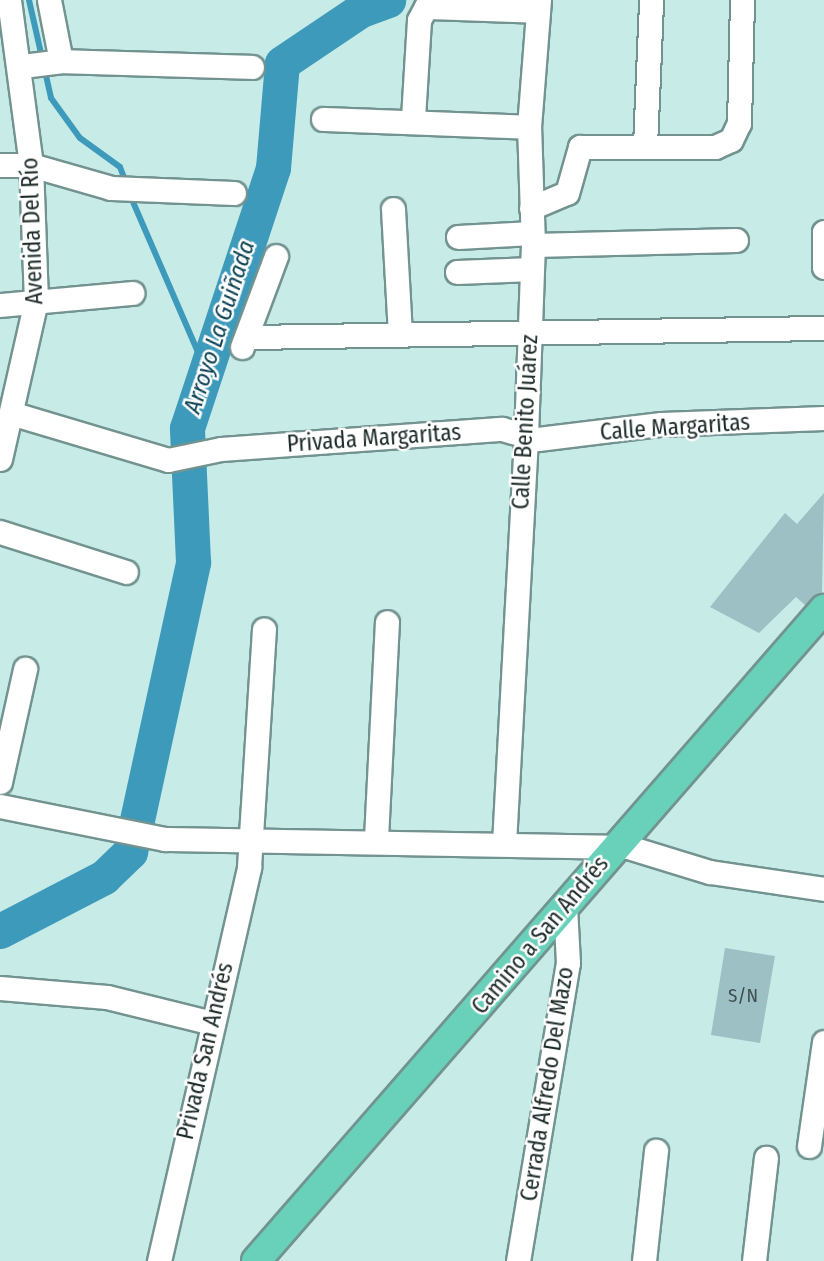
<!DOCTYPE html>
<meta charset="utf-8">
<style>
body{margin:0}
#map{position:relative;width:824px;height:1261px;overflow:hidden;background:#c7ebe7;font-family:"Fira Sans Condensed",sans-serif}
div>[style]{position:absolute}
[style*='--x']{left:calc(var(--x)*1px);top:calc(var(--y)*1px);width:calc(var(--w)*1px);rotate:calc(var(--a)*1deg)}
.stream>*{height:6px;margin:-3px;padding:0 3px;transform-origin:3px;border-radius:3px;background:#3e9abb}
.river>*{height:35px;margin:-17.5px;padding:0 17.5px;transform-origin:17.5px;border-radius:17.5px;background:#3e9abb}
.building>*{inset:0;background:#9dc0c5}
.roads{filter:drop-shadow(2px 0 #729390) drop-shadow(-2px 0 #729390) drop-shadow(0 2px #729390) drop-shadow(0 -2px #729390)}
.minor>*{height:23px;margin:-11.5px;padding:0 11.5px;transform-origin:11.5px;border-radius:11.5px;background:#fff}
.major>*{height:28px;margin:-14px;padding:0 14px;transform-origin:14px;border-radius:14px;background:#69d0ba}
span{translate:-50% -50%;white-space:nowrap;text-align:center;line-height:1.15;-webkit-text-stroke:5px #fff;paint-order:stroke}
.number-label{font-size:19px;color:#3c4f4e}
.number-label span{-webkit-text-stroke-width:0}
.street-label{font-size:23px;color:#1b2927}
.water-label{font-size:24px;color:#0c4254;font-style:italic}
</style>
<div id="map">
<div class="stream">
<div style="--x:29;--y:0;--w:100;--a:77.3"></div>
<div style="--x:51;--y:98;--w:49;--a:54.1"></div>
<div style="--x:80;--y:138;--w:49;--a:35.9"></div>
<div style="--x:120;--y:167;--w:19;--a:69"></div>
<div style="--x:130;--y:195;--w:192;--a:66.6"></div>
</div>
<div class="river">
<div style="--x:0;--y:931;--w:117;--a:-27.4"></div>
<div style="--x:104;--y:877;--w:36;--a:-44"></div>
<div style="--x:130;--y:852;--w:297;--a:-77.7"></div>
<div style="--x:193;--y:562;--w:134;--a:-92.6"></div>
<div style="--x:187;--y:428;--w:274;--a:-71.7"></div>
<div style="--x:273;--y:168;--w:105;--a:-85.1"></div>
<div style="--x:282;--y:63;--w:95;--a:-33.9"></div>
<div style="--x:361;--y:10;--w:29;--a:-20"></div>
</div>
<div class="building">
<div style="clip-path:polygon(824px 493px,822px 593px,805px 605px,796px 597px,759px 633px,710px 607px,785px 513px,797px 524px)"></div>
<div style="clip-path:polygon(725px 948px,775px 956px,760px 1043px,711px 1035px)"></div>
</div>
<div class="roads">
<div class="minor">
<div style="--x:49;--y:0;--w:62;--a:78.9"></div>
<div style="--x:22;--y:66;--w:39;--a:-7"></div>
<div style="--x:61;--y:61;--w:191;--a:1.8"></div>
<div style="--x:413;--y:118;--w:98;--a:-86.5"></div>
<div style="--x:419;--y:20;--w:15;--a:-62"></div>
<div style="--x:426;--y:7;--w:112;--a:2"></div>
<div style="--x:323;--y:119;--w:206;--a:2.2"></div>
<div style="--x:645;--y:146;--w:146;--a:-87.6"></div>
<div style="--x:0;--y:165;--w:31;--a:0"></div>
<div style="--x:31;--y:165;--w:83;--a:16"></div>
<div style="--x:111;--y:188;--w:123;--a:2.3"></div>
<div style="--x:531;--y:208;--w:39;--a:-23"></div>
<div style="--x:567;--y:193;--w:48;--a:-74.2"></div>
<div style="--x:580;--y:147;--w:135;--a:0"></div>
<div style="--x:715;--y:147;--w:17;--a:-24"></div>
<div style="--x:731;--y:140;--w:19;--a:-65"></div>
<div style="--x:739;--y:123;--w:123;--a:-88.6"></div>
<div style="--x:393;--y:209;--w:126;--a:86.8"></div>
<div style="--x:824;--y:232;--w:35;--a:90"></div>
<div style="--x:458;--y:237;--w:74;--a:-3.1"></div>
<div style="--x:533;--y:245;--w:203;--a:-1.4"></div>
<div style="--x:457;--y:272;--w:75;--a:-2.3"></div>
<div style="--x:0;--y:305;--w:133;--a:-5.2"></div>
<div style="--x:249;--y:337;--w:575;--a:-0.9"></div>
<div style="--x:242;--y:347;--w:97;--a:-69.5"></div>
<div style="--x:14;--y:414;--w:161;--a:16.6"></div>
<div style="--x:168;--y:460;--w:54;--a:-11.7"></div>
<div style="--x:221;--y:449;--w:282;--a:-4.1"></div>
<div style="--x:502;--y:429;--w:37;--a:16"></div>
<div style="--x:538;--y:439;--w:124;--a:-7"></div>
<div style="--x:661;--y:424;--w:163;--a:-2.1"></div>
<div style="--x:0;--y:459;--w:162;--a:-77.2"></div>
<div style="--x:36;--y:301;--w:136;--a:-92.1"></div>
<div style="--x:31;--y:165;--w:166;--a:-97.6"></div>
<div style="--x:0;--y:532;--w:132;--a:17.6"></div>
<div style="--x:0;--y:782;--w:116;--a:-77.5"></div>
<div style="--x:0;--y:806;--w:168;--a:11.3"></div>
<div style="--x:165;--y:839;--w:463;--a:1"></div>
<div style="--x:628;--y:847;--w:86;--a:17"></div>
<div style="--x:710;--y:872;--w:115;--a:8.5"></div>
<div style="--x:376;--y:838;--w:216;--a:-87.1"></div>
<div style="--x:504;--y:844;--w:410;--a:-86.9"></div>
<div style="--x:526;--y:435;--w:190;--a:-87.9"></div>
<div style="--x:533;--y:245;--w:118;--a:-91.9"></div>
<div style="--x:529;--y:127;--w:127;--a:-85.5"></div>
<div style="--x:0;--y:988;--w:107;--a:4.8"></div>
<div style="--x:107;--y:997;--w:108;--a:13.9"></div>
<div style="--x:809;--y:1146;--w:105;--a:-81.8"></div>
<div style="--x:159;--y:1261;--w:404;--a:-77.1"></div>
<div style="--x:249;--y:867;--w:238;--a:-86.4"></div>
<div style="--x:518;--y:1261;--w:302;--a:-80.5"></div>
<div style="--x:568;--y:963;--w:57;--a:-93"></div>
<div style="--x:644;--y:1261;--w:111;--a:-83.8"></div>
<div style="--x:754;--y:1261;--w:104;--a:-83.4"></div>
</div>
<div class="major">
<div style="--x:256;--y:1261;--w:865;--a:-48.94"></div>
</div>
</div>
<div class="number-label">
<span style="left:743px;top:996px">S/N</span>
</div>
<div class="street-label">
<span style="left:32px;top:231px;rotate:-92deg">Avenida Del Río</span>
<span style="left:525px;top:422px;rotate:-87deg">Calle Benito Juárez</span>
<span style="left:675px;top:427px;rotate:-4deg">Calle Margaritas</span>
<span style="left:374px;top:438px;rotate:-4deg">Privada Margaritas</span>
<span style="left:540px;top:935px;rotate:-50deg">Camino a San Andrés</span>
<span style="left:205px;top:1051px;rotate:-77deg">Privada San Andrés</span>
<span style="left:547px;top:1084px;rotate:-81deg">Cerrada Alfredo Del Mazo</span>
</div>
<div class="water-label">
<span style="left:220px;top:327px;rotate:-72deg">Arroyo La Guiñada</span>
</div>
</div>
